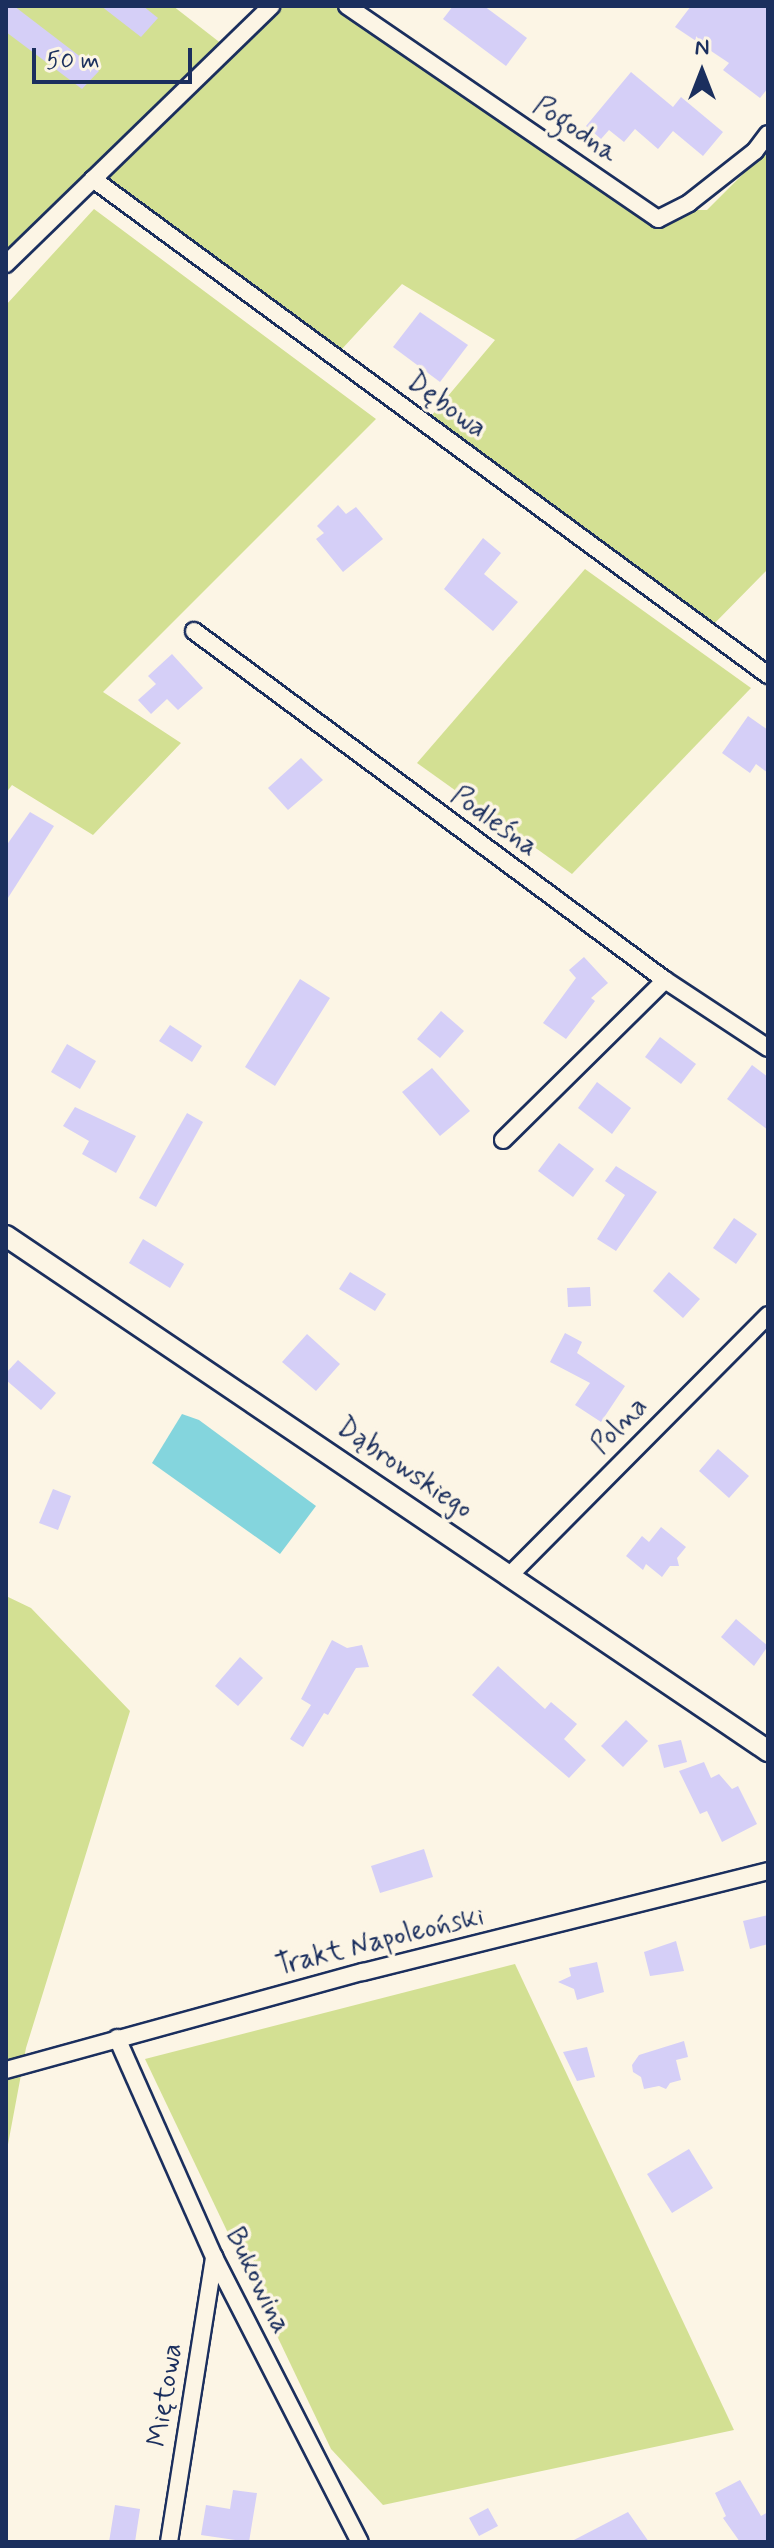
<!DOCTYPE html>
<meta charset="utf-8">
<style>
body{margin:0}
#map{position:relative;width:774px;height:2548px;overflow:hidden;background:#fcf5e5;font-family:Mynerve,sans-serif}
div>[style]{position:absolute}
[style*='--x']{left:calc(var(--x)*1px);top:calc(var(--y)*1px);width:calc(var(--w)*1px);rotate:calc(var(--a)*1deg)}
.green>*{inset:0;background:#d3e093}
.water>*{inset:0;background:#84d5dd}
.building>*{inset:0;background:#d5cff7}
.roads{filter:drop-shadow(2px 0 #1b2f5e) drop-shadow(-2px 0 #1b2f5e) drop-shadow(0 2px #1b2f5e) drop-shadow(0 -2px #1b2f5e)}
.minor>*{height:16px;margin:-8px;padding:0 8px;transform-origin:8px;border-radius:8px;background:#fcf5e5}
.tertiary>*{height:20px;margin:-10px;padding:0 10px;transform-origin:10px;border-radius:10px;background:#fcf5e5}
span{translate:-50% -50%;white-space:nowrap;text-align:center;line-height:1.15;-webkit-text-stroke:7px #fcf5e5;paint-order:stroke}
.street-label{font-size:28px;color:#1b2f5e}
.frame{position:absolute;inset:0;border:8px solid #1b2f5e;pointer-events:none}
.north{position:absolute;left:662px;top:32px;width:80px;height:80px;-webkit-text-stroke:6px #fcf5e5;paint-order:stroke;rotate:0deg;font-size:22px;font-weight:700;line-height:32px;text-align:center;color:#1b2f5e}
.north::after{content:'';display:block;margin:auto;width:28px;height:36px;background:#1b2f5e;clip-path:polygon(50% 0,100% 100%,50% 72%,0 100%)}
.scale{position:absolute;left:32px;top:48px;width:160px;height:36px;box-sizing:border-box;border:4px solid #1b2f5e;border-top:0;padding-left:10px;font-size:24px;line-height:28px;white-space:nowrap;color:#1b2f5e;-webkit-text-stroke:6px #fcf5e5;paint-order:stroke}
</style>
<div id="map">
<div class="green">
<div style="clip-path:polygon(6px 6px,173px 6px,227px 48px,6px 250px)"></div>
<div style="clip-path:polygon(272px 6px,346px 6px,658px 221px,686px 210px,707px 210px,768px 149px,768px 569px,707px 631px,432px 415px,495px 340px,402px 284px,341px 350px,93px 179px)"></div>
<div style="clip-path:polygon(94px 209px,376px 419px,103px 692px,181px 743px,93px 835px,12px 785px,6px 793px,6px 305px)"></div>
<div style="clip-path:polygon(585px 569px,751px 688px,572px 874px,417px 763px)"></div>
<div style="clip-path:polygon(6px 1596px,31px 1608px,130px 1711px,26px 2048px,6px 2155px)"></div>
<div style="clip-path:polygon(515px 1964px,734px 2430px,383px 2505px,331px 2449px,145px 2059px)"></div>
</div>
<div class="water">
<div style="clip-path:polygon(182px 1414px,199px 1420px,316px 1506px,280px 1554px,152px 1463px)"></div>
</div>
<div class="building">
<div style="clip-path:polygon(6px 6px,14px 6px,99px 71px,82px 89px,6px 32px)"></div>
<div style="clip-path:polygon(101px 6px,143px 6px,158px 18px,141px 37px)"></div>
<div style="clip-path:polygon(453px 6px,484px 6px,527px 38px,506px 66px,443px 19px)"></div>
<div style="clip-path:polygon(691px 6px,768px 6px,768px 88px,760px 98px,723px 70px,729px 63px,675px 27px)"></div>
<div style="clip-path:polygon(631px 72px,673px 107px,681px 97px,723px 132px,703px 156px,673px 131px,658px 149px,635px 129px,624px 142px,609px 130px,601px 139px,586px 126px)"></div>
<div style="clip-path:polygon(420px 312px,468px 345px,440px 382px,393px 347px)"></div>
<div style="clip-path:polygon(338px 505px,346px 514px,356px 507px,383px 539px,343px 572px,316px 539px,324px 533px,317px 526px)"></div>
<div style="clip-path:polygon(483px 538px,501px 553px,484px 574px,518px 602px,493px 631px,444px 589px)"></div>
<div style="clip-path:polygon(172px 654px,203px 688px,178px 710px,167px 699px,151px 714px,138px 700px,156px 684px,148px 676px)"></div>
<div style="clip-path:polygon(748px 716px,768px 730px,768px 773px,756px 764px,750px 773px,722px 753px)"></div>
<div style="clip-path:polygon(301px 758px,323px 780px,288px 810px,268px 788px)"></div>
<div style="clip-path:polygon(30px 812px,54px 826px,6px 901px,6px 846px)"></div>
<div style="clip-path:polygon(584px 957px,608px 983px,591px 998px,595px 1001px,566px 1039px,543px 1023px,576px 978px,569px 970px)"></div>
<div style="clip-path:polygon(300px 979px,330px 998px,275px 1086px,245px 1067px)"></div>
<div style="clip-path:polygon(441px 1011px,464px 1031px,440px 1058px,417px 1039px)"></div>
<div style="clip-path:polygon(170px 1025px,202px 1046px,192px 1062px,159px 1041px)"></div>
<div style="clip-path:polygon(660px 1037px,696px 1064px,681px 1084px,645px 1057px)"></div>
<div style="clip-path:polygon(67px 1044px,96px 1061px,80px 1089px,51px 1072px)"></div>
<div style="clip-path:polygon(752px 1065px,768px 1077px,768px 1130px,727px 1099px)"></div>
<div style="clip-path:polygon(432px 1068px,470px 1111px,440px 1136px,402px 1092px)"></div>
<div style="clip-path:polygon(597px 1082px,631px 1108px,612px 1134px,578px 1108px)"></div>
<div style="clip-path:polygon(75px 1107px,136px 1136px,116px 1173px,82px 1154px,89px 1141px,63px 1126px)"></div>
<div style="clip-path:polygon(187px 1113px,203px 1122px,156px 1207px,139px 1198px)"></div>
<div style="clip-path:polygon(559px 1143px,594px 1169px,573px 1197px,538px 1171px)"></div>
<div style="clip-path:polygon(616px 1166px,657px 1192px,616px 1251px,597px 1239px,625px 1195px,605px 1181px)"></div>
<div style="clip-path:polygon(734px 1218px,757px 1234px,736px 1264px,713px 1248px)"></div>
<div style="clip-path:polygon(143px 1239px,184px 1264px,170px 1288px,129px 1263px)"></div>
<div style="clip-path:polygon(350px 1272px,386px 1294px,375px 1311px,339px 1289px)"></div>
<div style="clip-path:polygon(669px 1272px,700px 1299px,683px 1318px,653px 1291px)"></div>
<div style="clip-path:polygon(590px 1287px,591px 1306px,568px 1307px,567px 1288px)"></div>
<div style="clip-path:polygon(565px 1333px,582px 1342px,577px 1353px,625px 1386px,601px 1422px,575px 1405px,590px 1383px,550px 1362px)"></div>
<div style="clip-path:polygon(307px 1334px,340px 1364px,316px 1391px,282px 1362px)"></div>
<div style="clip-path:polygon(18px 1360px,56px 1393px,41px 1410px,6px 1380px,6px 1373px)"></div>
<div style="clip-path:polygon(718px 1449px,749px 1476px,729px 1498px,699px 1471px)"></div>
<div style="clip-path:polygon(53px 1489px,71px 1496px,58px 1530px,39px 1523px)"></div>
<div style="clip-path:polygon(661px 1527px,686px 1547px,677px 1558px,679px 1566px,670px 1566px,662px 1577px,646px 1564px,643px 1570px,626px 1556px,642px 1536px,649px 1542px)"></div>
<div style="clip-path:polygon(736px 1619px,768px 1646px,754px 1666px,721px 1637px)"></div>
<div style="clip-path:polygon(332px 1640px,347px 1648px,362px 1645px,369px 1667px,356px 1668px,328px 1715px,324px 1713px,303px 1747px,290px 1739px,311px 1705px,301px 1699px)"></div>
<div style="clip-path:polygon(240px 1657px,263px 1678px,238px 1706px,215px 1686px)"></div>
<div style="clip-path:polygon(498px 1666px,545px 1709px,551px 1702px,577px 1724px,564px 1739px,586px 1760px,569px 1778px,472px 1695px)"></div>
<div style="clip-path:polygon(626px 1720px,648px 1741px,623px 1767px,601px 1746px)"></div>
<div style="clip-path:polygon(681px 1740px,687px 1762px,664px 1768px,658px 1745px)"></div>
<div style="clip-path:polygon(704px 1762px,711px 1778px,719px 1774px,732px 1789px,738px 1786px,757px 1824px,722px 1842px,707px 1811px,700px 1814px,679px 1771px)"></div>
<div style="clip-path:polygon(424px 1849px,433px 1877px,380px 1893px,371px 1866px)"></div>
<div style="clip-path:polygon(768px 1915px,768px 1944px,750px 1949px,743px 1921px)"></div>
<div style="clip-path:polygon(676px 1941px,684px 1971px,650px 1976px,644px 1952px)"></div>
<div style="clip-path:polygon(597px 1962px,604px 1992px,577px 2000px,574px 1989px,558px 1982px,571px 1976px,569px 1968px)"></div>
<div style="clip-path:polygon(684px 2041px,688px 2057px,676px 2060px,681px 2080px,670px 2083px,666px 2089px,659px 2086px,644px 2089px,641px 2077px,633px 2072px,632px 2065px,639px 2055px)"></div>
<div style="clip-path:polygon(587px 2047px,595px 2077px,577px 2081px,563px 2052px)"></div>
<div style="clip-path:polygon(689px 2149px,713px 2188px,672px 2213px,647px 2174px)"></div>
<div style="clip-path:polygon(740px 2480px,761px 2516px,768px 2512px,768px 2542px,740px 2542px,723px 2518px,726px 2516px,715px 2493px)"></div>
<div style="clip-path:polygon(233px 2490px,257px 2493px,249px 2542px,201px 2535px,206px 2505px,230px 2509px)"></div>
<div style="clip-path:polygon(115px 2505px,140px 2509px,135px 2542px,109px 2542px)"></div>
<div style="clip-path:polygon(488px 2508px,498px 2526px,479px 2536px,469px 2518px)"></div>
<div style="clip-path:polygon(628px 2512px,649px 2542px,570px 2542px)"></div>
</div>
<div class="roads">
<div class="minor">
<div style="--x:347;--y:6;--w:377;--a:34.4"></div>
<div style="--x:658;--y:219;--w:35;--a:-27"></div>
<div style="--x:689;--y:203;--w:84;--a:-38.2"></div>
<div style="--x:755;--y:151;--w:21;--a:-53"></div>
<div style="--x:93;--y:179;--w:838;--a:36.31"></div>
<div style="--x:6;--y:264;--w:370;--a:-44.2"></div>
<div style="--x:194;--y:631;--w:586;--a:36.54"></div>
<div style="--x:665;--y:980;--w:123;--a:33.4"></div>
<div style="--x:503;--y:1140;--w:228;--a:-44.6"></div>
<div style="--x:510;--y:1575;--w:366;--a:-45.2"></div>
<div style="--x:117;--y:2038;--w:240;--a:66.1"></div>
<div style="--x:214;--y:2257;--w:320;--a:62.9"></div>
<div style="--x:6;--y:2070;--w:370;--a:-15.4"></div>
<div style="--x:363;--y:1972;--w:417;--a:-14"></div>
<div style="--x:169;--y:2542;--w:289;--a:-81"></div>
</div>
<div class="tertiary">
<div style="--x:6;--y:1236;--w:920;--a:34.05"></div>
</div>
</div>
<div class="street-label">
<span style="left:575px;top:130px;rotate:34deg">Pogodna</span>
<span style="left:446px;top:406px;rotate:36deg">Dębowa</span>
<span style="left:494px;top:822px;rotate:36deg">Podleśna</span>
<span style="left:620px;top:1426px;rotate:-45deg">Polna</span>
<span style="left:404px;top:1469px;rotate:34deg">Dąbrowskiego</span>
<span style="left:380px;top:1942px;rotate:-14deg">Trakt Napoleoński</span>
<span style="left:257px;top:2281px;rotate:64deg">Bukowina</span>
<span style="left:166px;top:2395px;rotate:-81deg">Miętowa</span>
</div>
<div class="frame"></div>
<div class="north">N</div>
<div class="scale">50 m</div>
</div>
